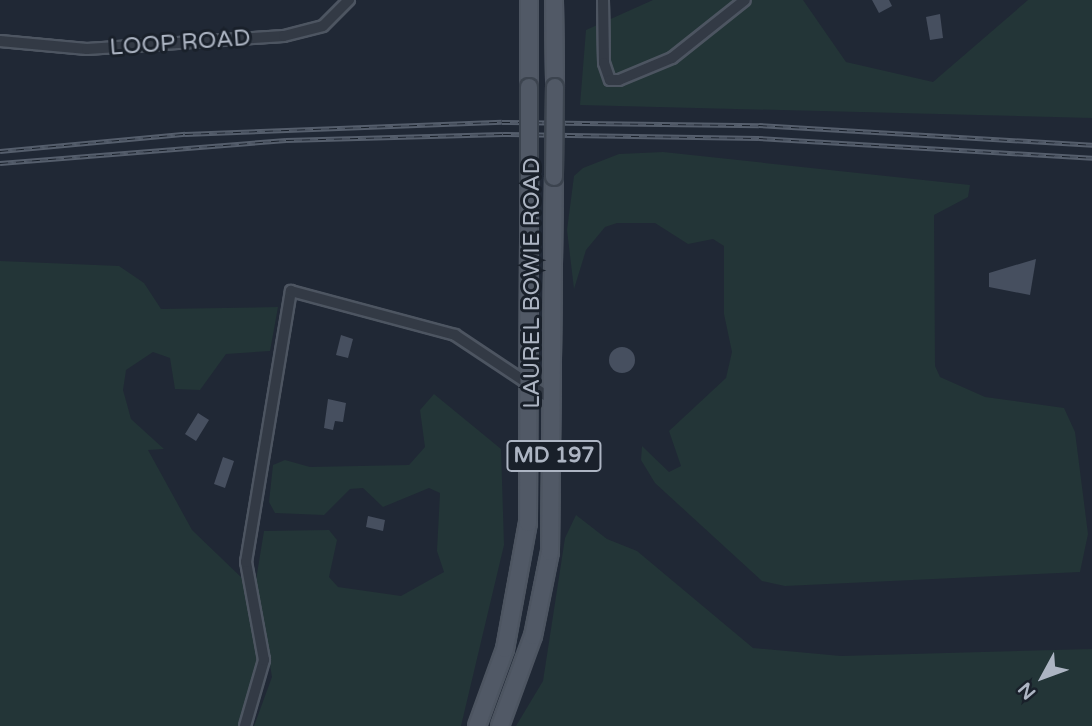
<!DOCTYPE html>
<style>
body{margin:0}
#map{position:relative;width:1092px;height:726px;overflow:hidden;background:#202835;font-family:"Varela Round",sans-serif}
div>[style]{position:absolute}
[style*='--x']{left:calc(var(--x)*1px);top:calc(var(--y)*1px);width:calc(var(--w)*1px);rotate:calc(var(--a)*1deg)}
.green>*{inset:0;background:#233537}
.building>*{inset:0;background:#464f5f}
.round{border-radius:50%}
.roads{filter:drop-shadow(2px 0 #4d5561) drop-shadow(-2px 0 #4d5561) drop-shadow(0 2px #4d5561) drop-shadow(0 -2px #4d5561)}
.street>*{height:10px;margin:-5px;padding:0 5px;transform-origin:5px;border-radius:5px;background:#333a45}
.primary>*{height:16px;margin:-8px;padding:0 8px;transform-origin:8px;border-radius:8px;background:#515966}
.rail>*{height:5px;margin-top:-2.5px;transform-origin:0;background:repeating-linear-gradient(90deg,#19202a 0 8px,#555e6c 0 16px);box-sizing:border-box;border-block:2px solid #555e6c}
.bridges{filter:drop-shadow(2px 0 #3c444f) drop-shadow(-2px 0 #3c444f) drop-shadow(0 2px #3c444f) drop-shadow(0 -2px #3c444f)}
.primary-bridge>*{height:16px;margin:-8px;padding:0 8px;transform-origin:8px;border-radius:8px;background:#515966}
span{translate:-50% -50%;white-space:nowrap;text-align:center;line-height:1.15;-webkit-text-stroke:6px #19202a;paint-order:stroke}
.shield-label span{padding:2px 5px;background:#19202a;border:2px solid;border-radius:5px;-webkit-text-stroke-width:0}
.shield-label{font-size:21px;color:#adb5c3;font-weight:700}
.street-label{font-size:23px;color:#adb5c3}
.north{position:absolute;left:1008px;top:642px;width:70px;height:70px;-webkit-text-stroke:5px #19202a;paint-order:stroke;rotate:229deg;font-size:19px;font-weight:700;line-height:28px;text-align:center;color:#adb5c3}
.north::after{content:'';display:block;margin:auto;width:24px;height:32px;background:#adb5c3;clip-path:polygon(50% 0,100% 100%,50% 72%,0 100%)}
</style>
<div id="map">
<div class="green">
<div style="clip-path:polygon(653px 0,803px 0,846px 62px,933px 82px,1028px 0,1092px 0,1092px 118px,580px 105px,586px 30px)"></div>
<div style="clip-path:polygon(663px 152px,970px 185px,968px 197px,934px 215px,935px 366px,940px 377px,985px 397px,1064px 408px,1075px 432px,1088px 534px,1080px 572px,785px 586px,762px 581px,655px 483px,641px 460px,642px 446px,669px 472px,681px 466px,669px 431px,726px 378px,732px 352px,724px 314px,724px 246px,713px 239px,688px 244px,655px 223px,617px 223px,605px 227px,586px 250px,574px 289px,567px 230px,574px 176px,583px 168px,619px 154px)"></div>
<div style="clip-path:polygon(0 261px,119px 266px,144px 283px,161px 309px,278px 307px,270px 351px,226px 354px,200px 390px,175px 389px,170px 358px,153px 352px,126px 370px,123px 390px,131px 419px,164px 449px,148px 450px,192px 530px,243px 579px,262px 637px,264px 671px,246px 726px,0 726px)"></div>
<div style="clip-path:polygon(434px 394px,501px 449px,504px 545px,461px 726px,254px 726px,272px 677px,256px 580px,264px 531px,329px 530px,337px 540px,329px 577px,338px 587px,401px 596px,444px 572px,437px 551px,440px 493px,429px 488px,383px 507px,363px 488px,350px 489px,324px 515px,275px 513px,269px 502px,273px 465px,285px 460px,310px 467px,409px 465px,425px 447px,420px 410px)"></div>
<div style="clip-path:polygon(576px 515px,607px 539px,637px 551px,753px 648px,841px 656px,1092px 649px,1092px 726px,516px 726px,543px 681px,565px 538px)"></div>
</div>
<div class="building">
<div style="clip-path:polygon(872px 0,889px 0,892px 6px,879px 13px)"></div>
<div style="clip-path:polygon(940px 14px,943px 38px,930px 40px,926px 17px)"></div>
<div style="clip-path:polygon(1036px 259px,1030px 295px,989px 287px,989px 273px)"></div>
<div style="clip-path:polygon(341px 335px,353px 339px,348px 358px,336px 355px)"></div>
<div class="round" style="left:609px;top:347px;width:26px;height:26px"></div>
<div style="clip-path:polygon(328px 399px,346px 403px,343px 422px,335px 421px,333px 430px,324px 428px)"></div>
<div style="clip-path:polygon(198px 413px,209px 420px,196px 441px,185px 434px)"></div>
<div style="clip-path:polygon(223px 457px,234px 461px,225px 488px,214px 484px)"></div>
<div style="clip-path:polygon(368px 516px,385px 520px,383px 531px,366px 527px)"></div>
</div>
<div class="roads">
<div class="street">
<div style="--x:603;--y:0;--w:63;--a:89.1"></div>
<div style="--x:604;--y:63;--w:18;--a:71"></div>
<div style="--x:610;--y:80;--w:9;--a:0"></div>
<div style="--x:619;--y:80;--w:57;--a:-22.5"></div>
<div style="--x:672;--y:58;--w:93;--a:-38.5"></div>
<div style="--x:0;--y:41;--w:87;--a:5.3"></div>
<div style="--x:87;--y:49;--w:197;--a:-3.8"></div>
<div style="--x:284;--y:36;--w:40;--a:-14.4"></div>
<div style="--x:323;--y:26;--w:37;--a:-45"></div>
<div style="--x:245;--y:726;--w:69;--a:-73.9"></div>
<div style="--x:264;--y:660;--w:100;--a:-100.4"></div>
<div style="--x:246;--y:562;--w:275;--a:-80.6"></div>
<div style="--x:291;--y:291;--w:170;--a:15"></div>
<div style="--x:455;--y:335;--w:118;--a:33.6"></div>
</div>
<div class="primary">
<div style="--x:554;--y:0;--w:87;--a:89.3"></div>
<div style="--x:529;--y:87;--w:87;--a:-90"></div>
<div style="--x:477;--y:726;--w:82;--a:-70"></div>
<div style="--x:505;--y:649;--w:128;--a:-79.7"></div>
<div style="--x:528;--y:523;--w:344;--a:-89.8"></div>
<div style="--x:500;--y:726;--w:96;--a:-69.9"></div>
<div style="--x:533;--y:636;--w:86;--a:-78.6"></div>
<div style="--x:550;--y:552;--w:375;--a:-89.4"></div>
</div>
</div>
<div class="rail">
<div style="--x:0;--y:151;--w:186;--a:-5.3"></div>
<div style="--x:185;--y:134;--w:317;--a:-2.2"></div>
<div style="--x:502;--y:122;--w:257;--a:0.7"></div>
<div style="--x:759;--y:125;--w:334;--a:3.4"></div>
<div style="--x:0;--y:163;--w:287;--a:-4.6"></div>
<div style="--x:286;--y:140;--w:217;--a:-1.6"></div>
<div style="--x:503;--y:134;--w:256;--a:0.9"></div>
<div style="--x:759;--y:138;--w:334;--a:3.4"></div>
</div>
<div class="bridges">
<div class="primary-bridge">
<div style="--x:554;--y:177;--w:90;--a:-89.4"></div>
<div style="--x:529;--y:179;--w:92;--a:-90"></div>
</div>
</div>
<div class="shield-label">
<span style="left:554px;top:456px">MD 197</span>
</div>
<div class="street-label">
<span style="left:180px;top:43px;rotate:-4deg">LOOP ROAD</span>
<span style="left:532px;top:283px;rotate:-90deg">LAUREL BOWIE ROAD</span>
</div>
<div class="north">N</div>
</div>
